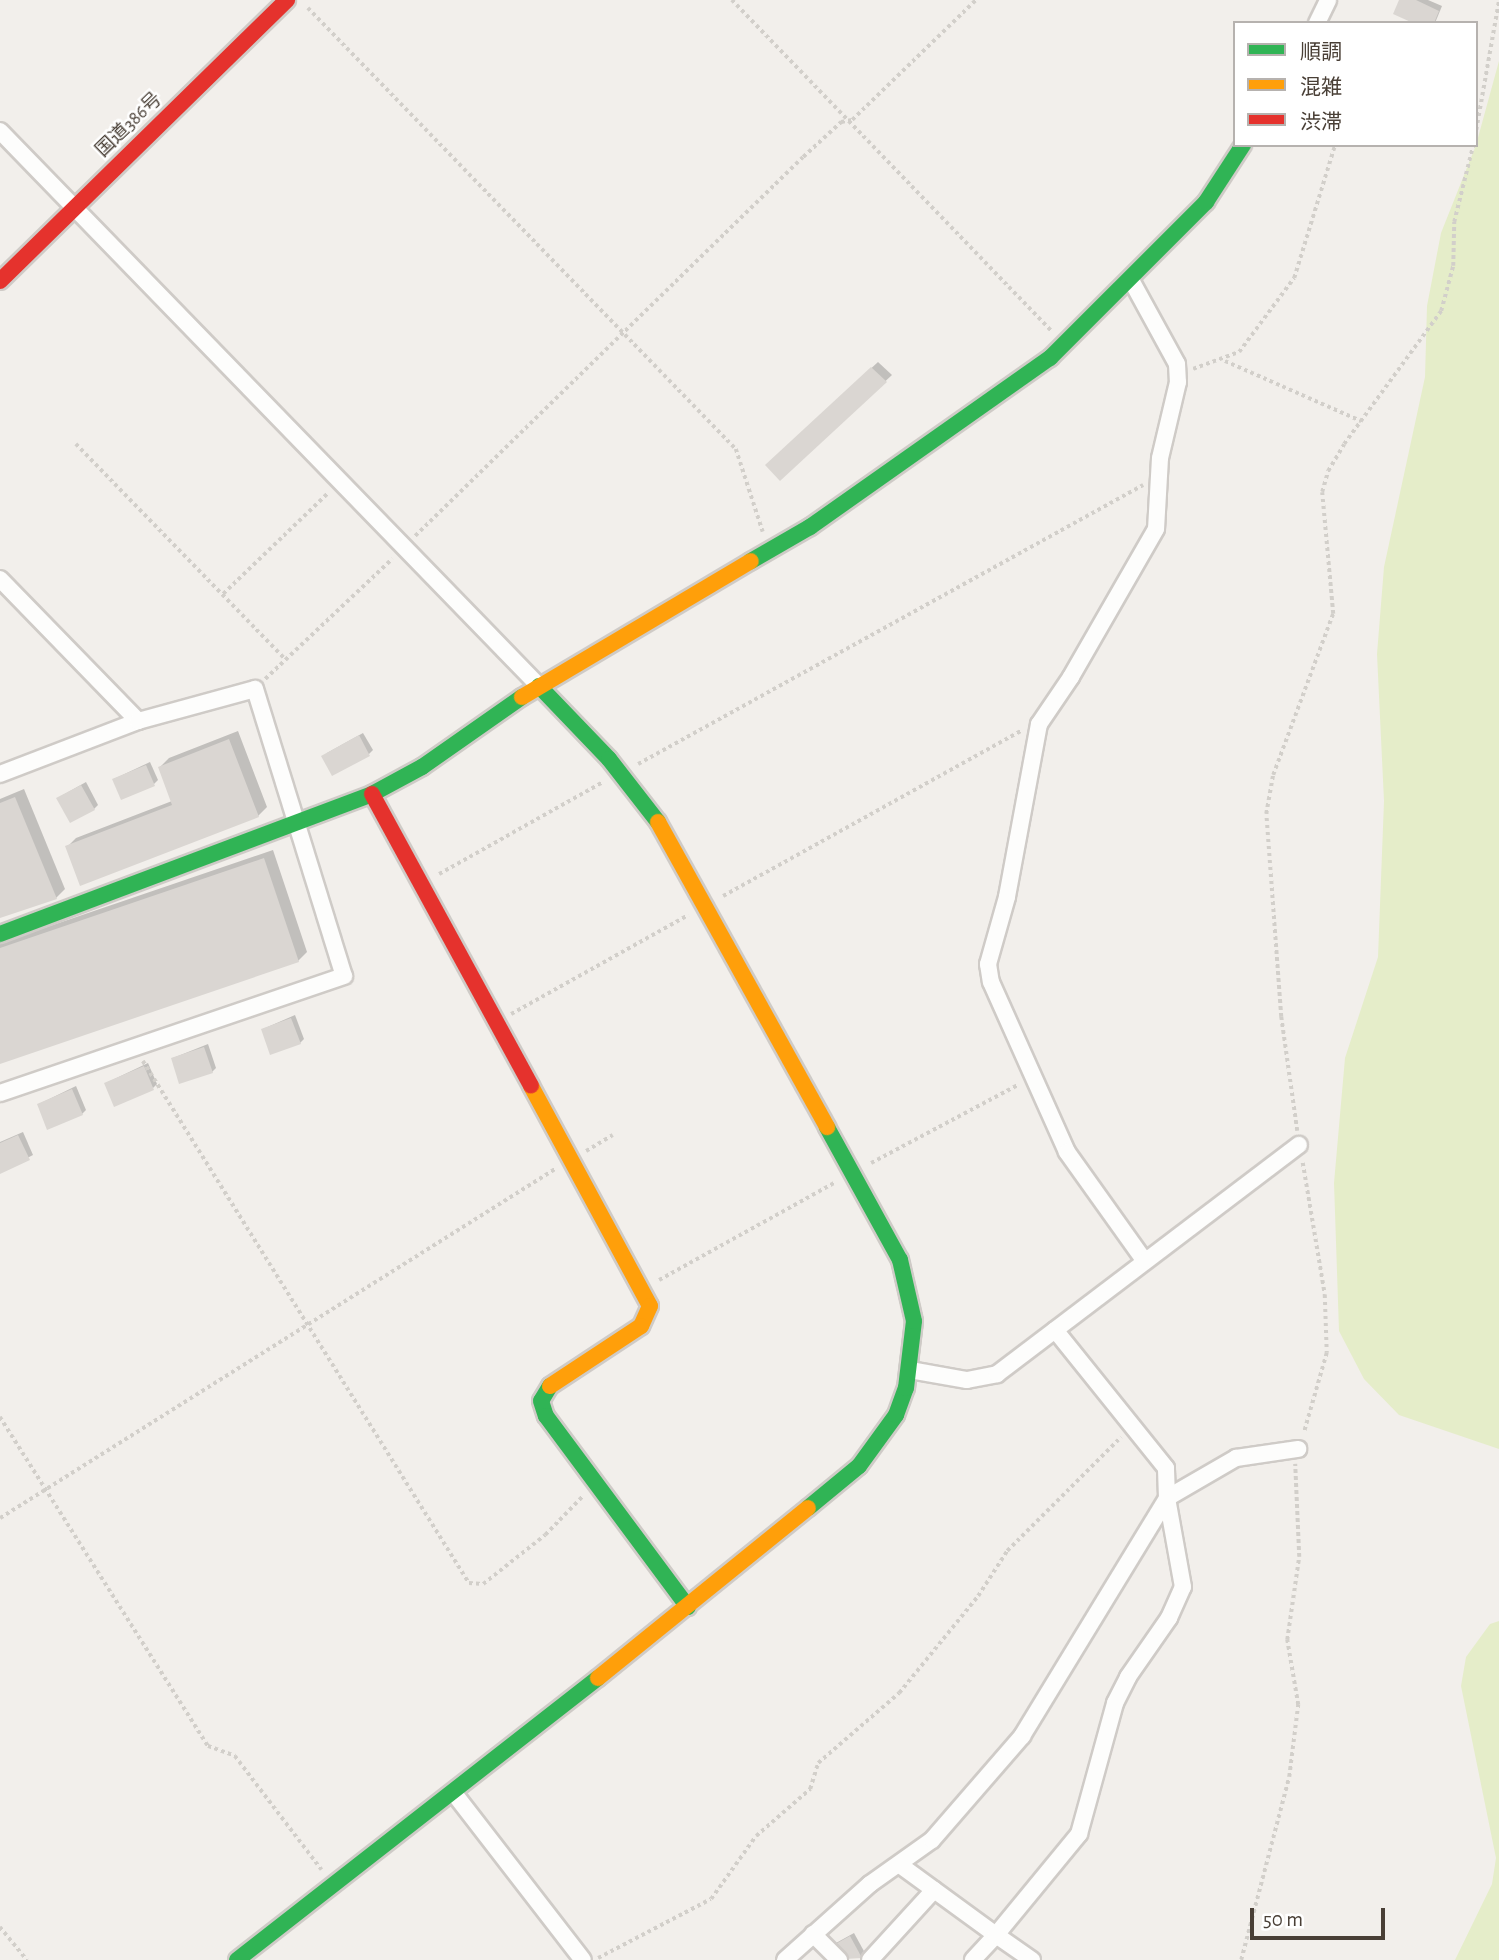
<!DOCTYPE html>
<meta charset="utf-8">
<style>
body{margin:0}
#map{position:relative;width:1499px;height:1960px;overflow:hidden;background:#f2efeb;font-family:"Alegreya Sans","Noto Sans JP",sans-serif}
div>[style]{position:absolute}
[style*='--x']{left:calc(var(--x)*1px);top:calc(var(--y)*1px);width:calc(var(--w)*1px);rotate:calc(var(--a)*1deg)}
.green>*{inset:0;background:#e5edc9}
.shadow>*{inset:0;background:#0003}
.building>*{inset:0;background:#dad6d2}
.path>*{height:3.5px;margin-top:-1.75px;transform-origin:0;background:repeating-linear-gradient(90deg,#d2cfca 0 3.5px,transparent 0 7px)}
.roads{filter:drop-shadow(2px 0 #cfcbc7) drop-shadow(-2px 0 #cfcbc7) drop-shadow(0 2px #cfcbc7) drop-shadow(0 -2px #cfcbc7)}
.street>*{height:16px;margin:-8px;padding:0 8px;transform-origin:8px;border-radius:8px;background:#fdfdfc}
.fast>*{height:16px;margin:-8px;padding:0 8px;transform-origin:8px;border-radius:8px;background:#30b455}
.slow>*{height:16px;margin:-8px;padding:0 8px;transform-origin:8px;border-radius:8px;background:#ff9f0a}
.jam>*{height:16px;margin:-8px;padding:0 8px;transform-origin:8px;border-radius:8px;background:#e5322d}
span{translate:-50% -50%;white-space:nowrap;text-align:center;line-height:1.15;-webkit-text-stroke:5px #fff;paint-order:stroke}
.street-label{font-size:19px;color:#493f36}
.legend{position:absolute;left:1233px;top:21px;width:245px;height:126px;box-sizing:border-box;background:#fff;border:2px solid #b6b2af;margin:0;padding:9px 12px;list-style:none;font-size:21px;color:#493f36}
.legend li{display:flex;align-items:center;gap:14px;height:35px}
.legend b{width:35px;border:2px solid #b6b2af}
.scale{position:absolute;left:1250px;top:1908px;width:135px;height:32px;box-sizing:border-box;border:4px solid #493f36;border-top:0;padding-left:9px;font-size:21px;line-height:24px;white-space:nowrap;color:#493f36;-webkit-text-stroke:5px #fff;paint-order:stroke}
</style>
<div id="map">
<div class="green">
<div style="clip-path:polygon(1499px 61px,1499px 1449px,1399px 1415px,1364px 1379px,1339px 1331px,1334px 1183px,1345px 1058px,1378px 957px,1384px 801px,1377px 654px,1384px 567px,1425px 377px,1427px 306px,1441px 233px,1476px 145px)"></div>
<div style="clip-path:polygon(1499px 1621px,1499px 1960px,1455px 1960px,1492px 1884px,1496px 1858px,1461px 1686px,1466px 1657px,1490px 1624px)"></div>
</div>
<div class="shadow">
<div style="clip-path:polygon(1401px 0,1428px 0,1442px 6px,1435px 23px,1417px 23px)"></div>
<div style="clip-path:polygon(878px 362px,892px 375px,780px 479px,773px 459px)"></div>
<div style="clip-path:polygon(238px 731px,267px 807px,258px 816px,67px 847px,76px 838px,172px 801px,160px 767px,169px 758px)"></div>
<div style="clip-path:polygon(363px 733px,373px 750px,369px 754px,327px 753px)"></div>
<div style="clip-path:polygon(150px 762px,158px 780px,154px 784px,114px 779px)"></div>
<div style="clip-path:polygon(86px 782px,98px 805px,94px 809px,63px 795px)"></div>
<div style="clip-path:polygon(24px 789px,65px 889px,56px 898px,0 916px,0 799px)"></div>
<div style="clip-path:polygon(273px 850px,307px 952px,298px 961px,0 1062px,0 943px)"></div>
<div style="clip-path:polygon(295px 1015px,304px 1039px,300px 1043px,263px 1029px)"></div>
<div style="clip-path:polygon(208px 1044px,216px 1068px,212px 1072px,173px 1058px)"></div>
<div style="clip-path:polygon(148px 1063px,157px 1084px,153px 1088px,106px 1083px)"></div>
<div style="clip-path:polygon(76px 1086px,86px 1110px,82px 1114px,39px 1104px)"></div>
<div style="clip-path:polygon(23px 1132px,33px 1155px,0 1172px,0 1142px)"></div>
<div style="clip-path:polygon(854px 1933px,865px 1953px,861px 1957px,828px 1960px,823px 1952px,827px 1948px)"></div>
</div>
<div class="building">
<div style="clip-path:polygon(1399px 0,1416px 0,1439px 11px,1434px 23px,1413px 23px,1393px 14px)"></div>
<div style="clip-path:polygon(871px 367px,887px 382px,780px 481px,765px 465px)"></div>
<div style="clip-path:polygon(359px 735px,370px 756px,332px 776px,321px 756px)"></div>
<div style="clip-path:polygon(229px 739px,259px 817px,80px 886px,65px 846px,172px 805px,158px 767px)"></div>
<div style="clip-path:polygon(146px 765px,155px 786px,121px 800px,112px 779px)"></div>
<div style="clip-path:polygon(81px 785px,95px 810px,70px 823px,56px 798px)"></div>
<div style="clip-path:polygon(15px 797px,57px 899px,0 918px,0 803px)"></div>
<div style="clip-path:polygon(264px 858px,299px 962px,0 1064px,0 948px)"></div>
<div style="clip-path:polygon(291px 1018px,301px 1044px,270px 1055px,261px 1029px)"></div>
<div style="clip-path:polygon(204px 1047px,213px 1073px,179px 1084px,171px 1058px)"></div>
<div style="clip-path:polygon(144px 1066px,154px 1090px,114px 1107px,104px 1083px)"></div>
<div style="clip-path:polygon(72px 1089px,83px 1115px,47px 1130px,37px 1104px)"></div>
<div style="clip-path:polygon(18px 1135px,30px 1160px,0 1174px,0 1143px)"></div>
<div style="clip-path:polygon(850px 1936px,862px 1958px,826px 1960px,821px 1952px)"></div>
</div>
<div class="path">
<div style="--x:732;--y:0;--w:460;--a:46"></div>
<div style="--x:308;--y:8;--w:615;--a:45.86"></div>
<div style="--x:736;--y:449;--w:87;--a:72"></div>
<div style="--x:1476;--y:130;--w:132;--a:-80"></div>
<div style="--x:1225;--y:361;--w:149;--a:23.8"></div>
<div style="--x:1193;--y:369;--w:49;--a:-20.3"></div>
<div style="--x:1239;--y:352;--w:92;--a:-53.4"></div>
<div style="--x:1294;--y:278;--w:139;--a:-72.9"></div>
<div style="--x:76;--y:444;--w:301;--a:45.8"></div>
<div style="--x:415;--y:536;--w:542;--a:-44.33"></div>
<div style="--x:803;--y:157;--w:52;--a:-42.6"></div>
<div style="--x:841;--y:122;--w:11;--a:-10"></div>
<div style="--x:852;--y:120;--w:173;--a:-44.1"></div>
<div style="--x:223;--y:594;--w:146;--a:-43.9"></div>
<div style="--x:265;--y:679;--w:175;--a:-43.4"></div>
<div style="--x:638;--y:764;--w:577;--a:-28.92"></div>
<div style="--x:439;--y:874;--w:188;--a:-29.3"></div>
<div style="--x:723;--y:896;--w:342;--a:-29"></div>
<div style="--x:511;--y:1014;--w:203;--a:-29.2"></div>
<div style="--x:143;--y:1061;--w:615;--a:58.01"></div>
<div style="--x:469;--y:1583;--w:14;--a:4"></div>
<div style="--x:483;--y:1584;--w:79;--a:-38.3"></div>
<div style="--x:545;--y:1535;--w:53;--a:-45.8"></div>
<div style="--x:1297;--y:1131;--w:115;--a:-98"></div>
<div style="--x:1281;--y:1017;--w:204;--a:-94.2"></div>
<div style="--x:1266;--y:814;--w:40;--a:-80"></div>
<div style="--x:1273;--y:775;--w:172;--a:-69.6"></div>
<div style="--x:1333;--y:614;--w:122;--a:-95.2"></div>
<div style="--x:1322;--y:492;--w:22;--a:-74"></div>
<div style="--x:1328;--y:471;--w:31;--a:-59"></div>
<div style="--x:1344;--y:444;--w:165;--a:-53.9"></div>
<div style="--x:1441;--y:311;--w:47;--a:-75.1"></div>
<div style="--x:1453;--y:266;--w:44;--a:-88.7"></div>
<div style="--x:1454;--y:222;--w:79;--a:-76.1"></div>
<div style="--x:586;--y:1151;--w:31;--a:-31"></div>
<div style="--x:871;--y:1163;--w:166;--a:-28"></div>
<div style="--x:1303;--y:1163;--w:134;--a:80.5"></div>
<div style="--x:1325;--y:1295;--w:58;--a:88"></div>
<div style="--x:1327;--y:1353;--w:83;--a:106"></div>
<div style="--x:659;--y:1280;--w:202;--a:-29"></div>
<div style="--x:0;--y:1417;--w:389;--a:57.7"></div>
<div style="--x:208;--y:1746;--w:29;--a:20"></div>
<div style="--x:235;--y:1756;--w:143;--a:52.7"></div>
<div style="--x:0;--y:1518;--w:656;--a:-32.16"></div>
<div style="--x:0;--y:1927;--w:43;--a:50.7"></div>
<div style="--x:598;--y:1958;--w:127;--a:-27.6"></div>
<div style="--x:711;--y:1899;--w:77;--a:-54.5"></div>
<div style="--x:756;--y:1836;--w:72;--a:-41"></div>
<div style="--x:810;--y:1789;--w:27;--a:-73"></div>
<div style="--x:818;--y:1763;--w:107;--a:-40.8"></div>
<div style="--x:899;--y:1693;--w:125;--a:-50.8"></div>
<div style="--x:978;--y:1596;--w:54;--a:-57.2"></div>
<div style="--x:1007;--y:1551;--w:161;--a:-45"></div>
<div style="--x:1241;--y:1960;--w:189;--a:-75.3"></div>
<div style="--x:1289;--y:1777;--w:73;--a:-82.9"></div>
<div style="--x:1298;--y:1705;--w:66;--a:-99.6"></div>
<div style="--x:1287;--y:1640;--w:84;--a:-81.8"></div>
<div style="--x:1299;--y:1557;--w:93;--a:-92.5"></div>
</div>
<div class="roads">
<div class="street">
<div style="--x:1317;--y:23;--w:25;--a:-64"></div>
<div style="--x:0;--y:131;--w:774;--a:45.84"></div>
<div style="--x:1131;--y:280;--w:96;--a:61.3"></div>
<div style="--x:1177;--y:364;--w:18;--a:87"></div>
<div style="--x:1178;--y:382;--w:78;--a:103.3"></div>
<div style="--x:1160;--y:458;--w:71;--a:93.2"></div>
<div style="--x:1156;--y:529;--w:171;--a:119.9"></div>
<div style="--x:1071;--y:677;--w:57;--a:124.2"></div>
<div style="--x:1039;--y:724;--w:176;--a:100.5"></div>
<div style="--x:1007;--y:897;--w:70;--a:105.8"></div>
<div style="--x:988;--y:964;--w:18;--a:81"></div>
<div style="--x:991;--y:982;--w:186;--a:65.9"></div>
<div style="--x:1067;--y:1152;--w:133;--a:54.5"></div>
<div style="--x:0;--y:579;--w:198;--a:45.8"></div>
<div style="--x:0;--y:774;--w:148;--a:-21"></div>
<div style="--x:138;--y:721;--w:121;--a:-15.3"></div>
<div style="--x:255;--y:689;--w:300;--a:72.8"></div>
<div style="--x:344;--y:976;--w:363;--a:161.2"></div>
<div style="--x:910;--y:1370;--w:58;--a:10"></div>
<div style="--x:967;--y:1380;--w:31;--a:-11"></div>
<div style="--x:997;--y:1374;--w:379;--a:-37.2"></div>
<div style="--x:453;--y:1792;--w:212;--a:52.3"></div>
<div style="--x:900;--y:1865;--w:119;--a:36.1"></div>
<div style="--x:996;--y:1935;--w:34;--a:133"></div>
<div style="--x:813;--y:1934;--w:37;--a:45"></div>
<div style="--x:785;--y:1960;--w:114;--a:-41.8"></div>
<div style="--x:870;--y:1884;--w:76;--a:-35.4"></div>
<div style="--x:932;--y:1840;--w:138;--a:-49.1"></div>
<div style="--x:1022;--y:1736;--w:279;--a:-58.6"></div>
<div style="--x:1167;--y:1498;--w:80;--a:-30.1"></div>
<div style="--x:1236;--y:1458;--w:63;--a:-8.3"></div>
<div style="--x:870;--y:1960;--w:95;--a:-47.6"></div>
<div style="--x:1032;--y:1960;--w:44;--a:-145.2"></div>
<div style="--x:996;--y:1935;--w:131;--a:-50.6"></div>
<div style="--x:1079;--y:1834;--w:136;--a:-74.6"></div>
<div style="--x:1115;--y:1703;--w:29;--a:-63"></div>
<div style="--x:1128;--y:1677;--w:72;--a:-55.2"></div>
<div style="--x:1169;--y:1618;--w:34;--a:-66"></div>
<div style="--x:1183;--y:1587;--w:90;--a:-100.2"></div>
<div style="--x:1167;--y:1498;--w:30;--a:-92"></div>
<div style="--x:1166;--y:1468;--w:177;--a:-128.8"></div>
</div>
<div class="fast">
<div style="--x:751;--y:561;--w:68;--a:-30"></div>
<div style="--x:810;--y:527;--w:294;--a:-35.2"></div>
<div style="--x:1050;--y:358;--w:221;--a:-45"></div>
<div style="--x:1206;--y:202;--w:68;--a:-57"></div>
<div style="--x:539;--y:686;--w:101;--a:46.2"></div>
<div style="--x:609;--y:759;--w:80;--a:52.1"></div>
<div style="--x:0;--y:934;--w:397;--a:-20.6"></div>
<div style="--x:372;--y:794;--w:57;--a:-28.4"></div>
<div style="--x:422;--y:767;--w:122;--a:-35"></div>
<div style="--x:550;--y:1386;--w:17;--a:121"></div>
<div style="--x:541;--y:1401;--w:16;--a:72"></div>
<div style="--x:546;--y:1416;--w:238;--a:53.4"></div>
<div style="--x:808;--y:1508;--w:66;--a:-39.5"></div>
<div style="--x:859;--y:1466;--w:63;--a:-54"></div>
<div style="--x:896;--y:1415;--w:29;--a:-70"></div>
<div style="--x:906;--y:1388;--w:67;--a:-83.2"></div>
<div style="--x:914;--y:1321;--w:63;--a:-102.9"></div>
<div style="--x:900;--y:1260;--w:152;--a:-118.8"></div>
<div style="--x:237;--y:1960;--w:458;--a:-38"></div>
</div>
<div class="slow">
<div style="--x:522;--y:697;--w:266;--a:-30.7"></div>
<div style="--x:658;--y:822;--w:349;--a:61"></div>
<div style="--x:531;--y:1086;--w:250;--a:61.6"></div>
<div style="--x:650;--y:1306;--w:22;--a:114"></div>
<div style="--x:641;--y:1326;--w:109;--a:146.6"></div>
<div style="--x:598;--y:1678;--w:270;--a:-39"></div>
</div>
<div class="jam">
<div style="--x:0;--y:281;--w:402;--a:-44.4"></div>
<div style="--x:372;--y:794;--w:332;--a:61.4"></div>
</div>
</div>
<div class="street-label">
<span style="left:129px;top:125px;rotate:-44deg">国道386号</span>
</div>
<ul class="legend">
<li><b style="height:9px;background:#30b455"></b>順調</li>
<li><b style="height:9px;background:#ff9f0a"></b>混雑</li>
<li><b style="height:9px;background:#e5322d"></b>渋滞</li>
</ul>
<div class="scale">50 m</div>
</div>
